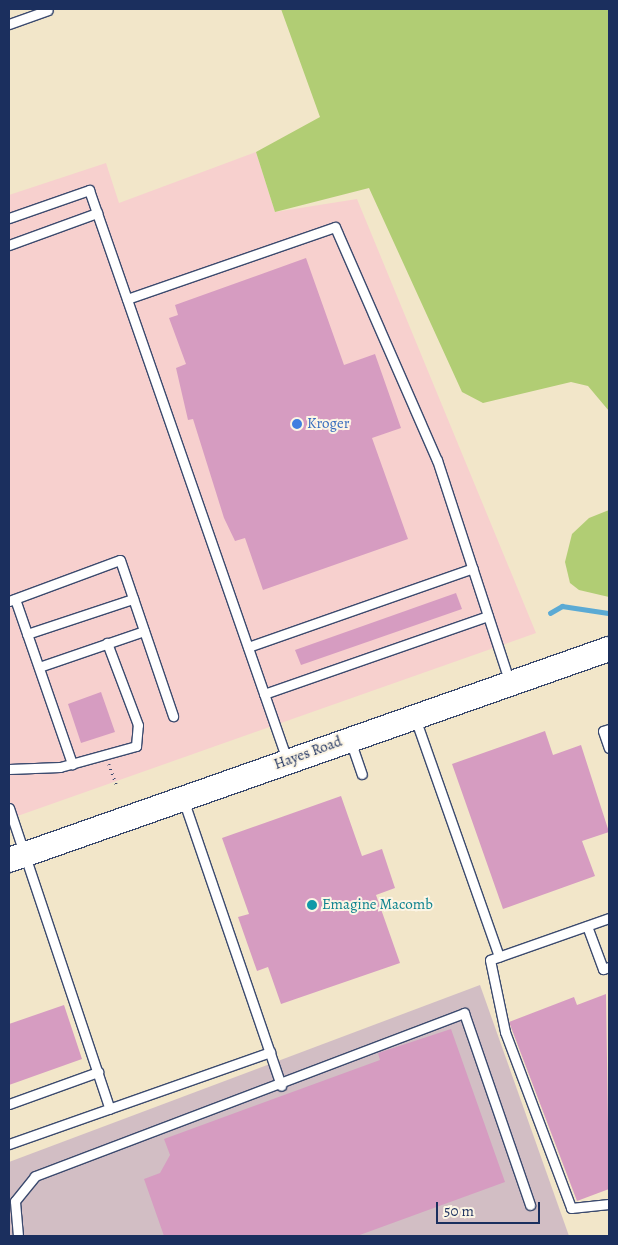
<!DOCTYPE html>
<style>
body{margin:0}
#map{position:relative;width:618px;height:1245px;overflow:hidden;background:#f2e6c9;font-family:Alegreya,serif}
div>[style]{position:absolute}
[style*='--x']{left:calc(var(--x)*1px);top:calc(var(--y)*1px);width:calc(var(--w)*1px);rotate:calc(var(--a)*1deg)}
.built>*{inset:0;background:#f7d0ce}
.industrial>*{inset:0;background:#d2bec4}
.green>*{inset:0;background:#b1cd74}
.stream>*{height:4.5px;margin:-2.25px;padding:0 2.25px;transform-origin:2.25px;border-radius:2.25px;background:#5baad4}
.building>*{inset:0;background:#d69cc1}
.path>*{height:2.5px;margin-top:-1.25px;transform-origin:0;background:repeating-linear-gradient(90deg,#3b4a6e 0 1px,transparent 0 5px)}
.roads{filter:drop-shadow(1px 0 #3b4a6e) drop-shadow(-1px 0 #3b4a6e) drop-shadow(0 1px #3b4a6e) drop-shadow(0 -1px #3b4a6e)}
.lane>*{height:9px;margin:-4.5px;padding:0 4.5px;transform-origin:4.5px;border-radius:4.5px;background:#fff}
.secondary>*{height:24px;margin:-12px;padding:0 12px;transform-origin:12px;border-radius:12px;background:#fff}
.dots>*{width:14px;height:14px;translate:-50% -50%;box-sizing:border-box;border:2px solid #fcf5e5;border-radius:50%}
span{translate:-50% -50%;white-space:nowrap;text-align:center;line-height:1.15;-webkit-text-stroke:4px #fcf5e5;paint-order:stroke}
.shop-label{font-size:15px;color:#366cbe}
.left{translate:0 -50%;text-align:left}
.street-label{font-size:15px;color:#1b2f5e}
.culture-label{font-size:15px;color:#0d838f}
.frame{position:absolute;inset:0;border:10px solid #1b2f5e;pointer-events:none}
.scale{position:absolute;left:436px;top:1202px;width:104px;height:22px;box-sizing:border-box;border:2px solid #1b2f5e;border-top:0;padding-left:6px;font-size:15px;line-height:18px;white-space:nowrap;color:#1b2f5e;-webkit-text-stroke:4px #fcf5e5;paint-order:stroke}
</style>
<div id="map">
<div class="built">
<div style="clip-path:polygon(256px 152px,275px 212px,357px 199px,536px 633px,9px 819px,9px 195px,106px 163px,119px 203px)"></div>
</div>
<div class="industrial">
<div style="clip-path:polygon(480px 985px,569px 1236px,9px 1236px,9px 1162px)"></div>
</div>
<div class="green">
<div style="clip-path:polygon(281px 9px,609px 9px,609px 411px,588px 386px,571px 382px,483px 403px,462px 392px,369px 188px,275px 212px,256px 152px,320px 117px)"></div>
<div style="clip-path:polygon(609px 510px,609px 597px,579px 590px,570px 583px,565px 562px,572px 534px,589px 518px)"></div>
</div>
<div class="stream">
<div style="--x:550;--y:613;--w:14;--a:-30"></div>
<div style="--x:562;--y:606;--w:48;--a:8.5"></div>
</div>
<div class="building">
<div style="clip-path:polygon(306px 258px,344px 365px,375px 354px,401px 428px,372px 438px,408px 539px,263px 590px,245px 538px,235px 541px,224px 518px,193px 419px,188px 420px,176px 368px,186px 364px,169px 318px,178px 315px,175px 305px)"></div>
<div style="clip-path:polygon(456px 593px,462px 609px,301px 665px,295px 650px)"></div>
<div style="clip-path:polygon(101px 692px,115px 732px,81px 743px,68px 704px)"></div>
<div style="clip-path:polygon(545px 731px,553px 755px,581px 745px,609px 832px,582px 841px,595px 876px,503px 909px,452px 764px)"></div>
<div style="clip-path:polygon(341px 796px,362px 856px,382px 849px,395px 888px,376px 895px,400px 963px,281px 1004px,268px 967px,257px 971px,238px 917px,249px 914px,222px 838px)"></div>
<div style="clip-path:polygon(606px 994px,609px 1189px,577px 1201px,509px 1022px,574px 997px,577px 1005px)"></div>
<div style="clip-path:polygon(64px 1005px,82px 1059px,9px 1085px,9px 1024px)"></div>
<div style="clip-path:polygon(451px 1029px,505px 1182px,357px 1236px,164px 1236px,144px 1179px,160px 1173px,170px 1155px,164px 1139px,380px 1060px,378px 1053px)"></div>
</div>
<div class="path">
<div style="--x:109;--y:764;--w:23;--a:70"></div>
</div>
<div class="roads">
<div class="lane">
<div style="--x:9;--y:24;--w:41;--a:-19.7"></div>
<div style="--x:9;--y:218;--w:85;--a:-19.3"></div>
<div style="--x:89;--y:190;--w:603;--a:70.84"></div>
<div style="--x:9;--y:245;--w:94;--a:-20"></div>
<div style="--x:127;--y:299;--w:220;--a:-19.1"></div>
<div style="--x:335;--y:227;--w:254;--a:66.4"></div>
<div style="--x:437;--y:460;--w:235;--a:71.9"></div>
<div style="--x:15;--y:599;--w:175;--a:70.9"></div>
<div style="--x:9;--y:601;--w:118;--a:-20.3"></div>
<div style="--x:120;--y:560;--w:165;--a:71.2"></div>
<div style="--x:27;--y:634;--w:112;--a:-18.3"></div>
<div style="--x:248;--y:647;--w:238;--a:-19.3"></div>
<div style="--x:39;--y:667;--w:111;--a:-18.9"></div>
<div style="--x:264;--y:694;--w:237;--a:-19.2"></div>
<div style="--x:415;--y:718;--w:253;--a:70.6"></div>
<div style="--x:609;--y:729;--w:6;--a:162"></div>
<div style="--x:603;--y:731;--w:18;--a:71"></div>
<div style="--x:350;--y:740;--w:36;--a:71"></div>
<div style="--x:9;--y:769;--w:51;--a:-2.2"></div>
<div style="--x:60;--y:767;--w:79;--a:-15.4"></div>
<div style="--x:136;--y:746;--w:21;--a:-85"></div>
<div style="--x:138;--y:725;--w:88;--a:-110.7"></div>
<div style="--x:183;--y:799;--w:303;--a:71.1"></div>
<div style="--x:9;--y:808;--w:317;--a:71.5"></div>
<div style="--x:609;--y:918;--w:126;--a:160.6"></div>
<div style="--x:490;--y:960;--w:74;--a:78.2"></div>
<div style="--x:505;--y:1032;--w:188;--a:69.4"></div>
<div style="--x:571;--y:1208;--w:38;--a:-6"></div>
<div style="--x:587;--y:926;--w:46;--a:69.6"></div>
<div style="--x:603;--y:969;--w:6;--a:-18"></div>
<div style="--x:9;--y:1104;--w:95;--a:-19.8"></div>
<div style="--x:9;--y:1144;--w:277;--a:-19.4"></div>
<div style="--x:18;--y:1236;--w:35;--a:-95"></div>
<div style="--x:15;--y:1201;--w:32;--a:-51"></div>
<div style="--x:35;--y:1176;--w:459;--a:-20.8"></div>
<div style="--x:464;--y:1013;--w:203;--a:71"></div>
</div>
<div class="secondary">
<div style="--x:9;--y:860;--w:636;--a:-19.38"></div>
</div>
</div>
<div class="dots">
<div style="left:297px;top:424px;background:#3f7fe0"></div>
<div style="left:312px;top:905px;background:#0f9aa8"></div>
</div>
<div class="shop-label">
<span class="left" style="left:307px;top:424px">Kroger</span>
</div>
<div class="street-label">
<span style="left:308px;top:753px;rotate:-20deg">Hayes Road</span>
</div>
<div class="culture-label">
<span class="left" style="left:322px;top:905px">Emagine Macomb</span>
</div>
<div class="frame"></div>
<div class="scale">50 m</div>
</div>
